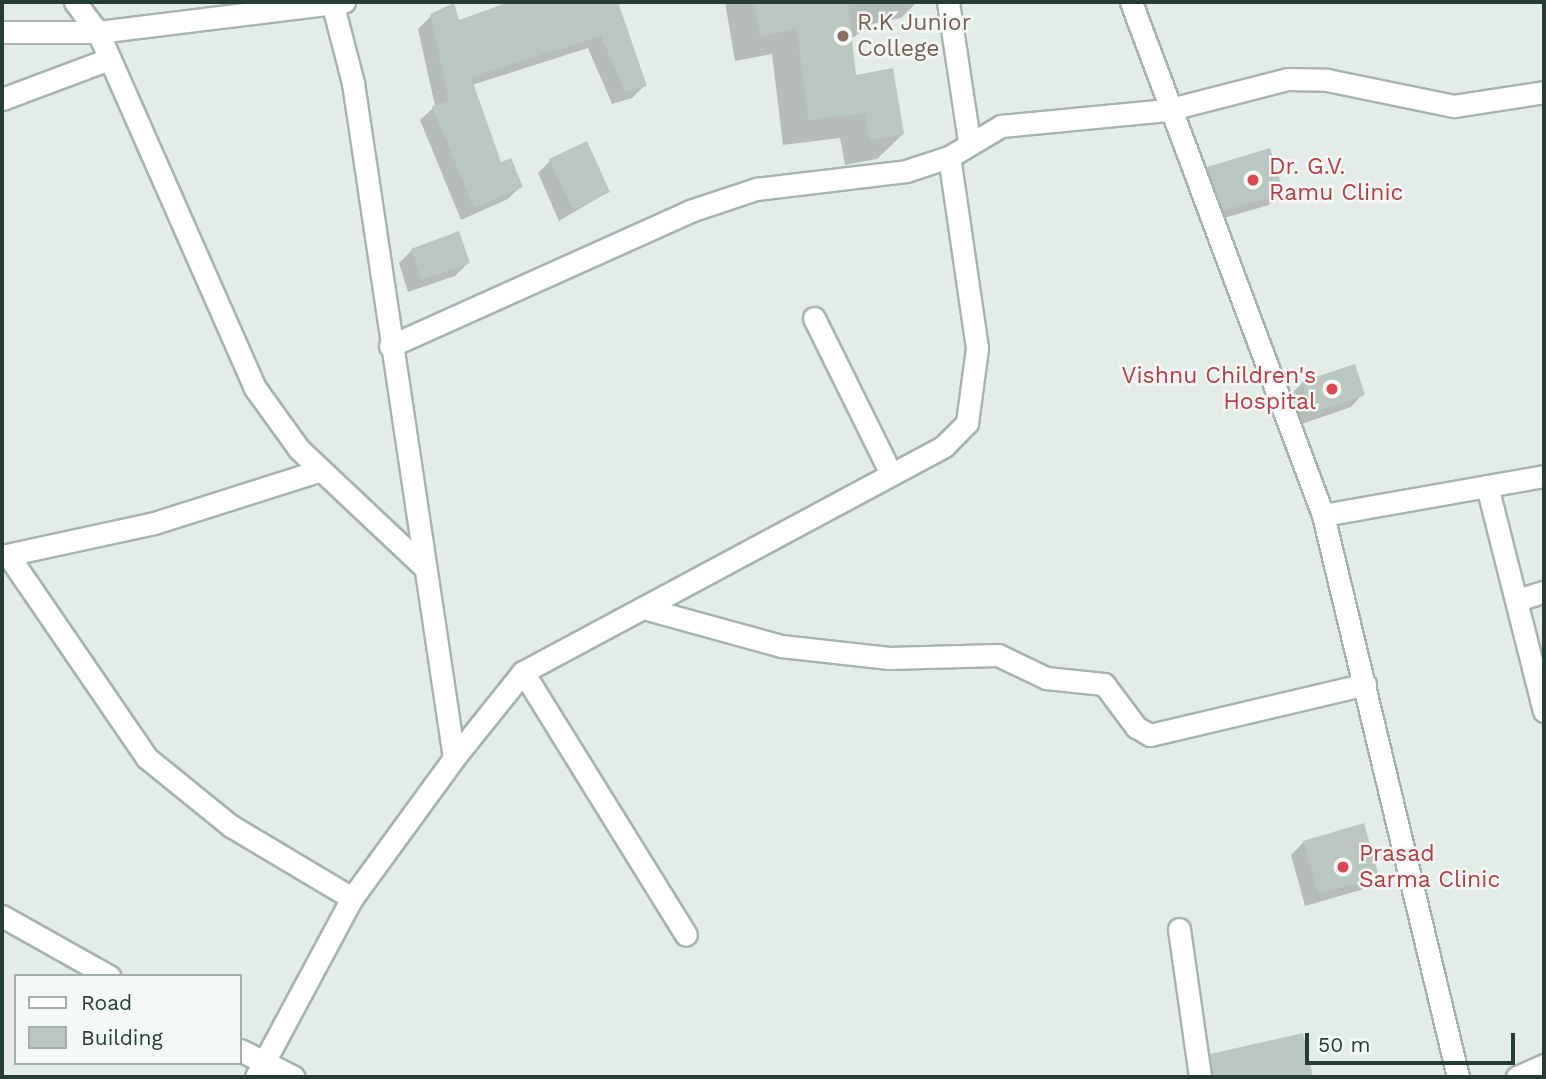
<!DOCTYPE html>
<style>
body{margin:0}
#map{position:relative;width:1546px;height:1079px;overflow:hidden;background:#e4ece8;font-family:"Work Sans",sans-serif}
div>[style]{position:absolute}
[style*='--x']{left:calc(var(--x)*1px);top:calc(var(--y)*1px);width:calc(var(--w)*1px);rotate:calc(var(--a)*1deg)}
.shadow>*{inset:0;background:#0003}
.building>*{inset:0;background:#bac7c1}
.roads{filter:drop-shadow(2px 0 #a7b4ae) drop-shadow(-2px 0 #a7b4ae) drop-shadow(0 2px #a7b4ae) drop-shadow(0 -2px #a7b4ae)}
.minor>*{height:21px;margin:-10.5px;padding:0 10.5px;transform-origin:10.5px;border-radius:10.5px;background:#fff}
.tertiary>*{height:21px;margin:-10.5px;padding:0 10.5px;transform-origin:10.5px;border-radius:10.5px;background:#fff}
.dots>*{width:19px;height:19px;translate:-50% -50%;box-sizing:border-box;border:4px solid #f5f9f6;border-radius:50%}
span{translate:-50% -50%;white-space:nowrap;text-align:center;line-height:1.15;-webkit-text-stroke:5px #f5f9f6;paint-order:stroke}
.education-label{font-size:23px;color:#785e54}
.left{translate:0 -50%;text-align:left}
.health-label{font-size:23px;color:#be3a42}
.right{translate:-100% -50%;text-align:right}
.frame{position:absolute;inset:0;border:4px solid #253d34;pointer-events:none}
.legend{position:absolute;left:14px;top:974px;width:228px;height:91px;box-sizing:border-box;background:#f5f9f6;border:2px solid #a2aea8;margin:0;padding:9px 12px;list-style:none;font-size:21px;color:#253d34}
.legend li{display:flex;align-items:center;gap:14px;height:35px}
.legend b{width:35px;border:2px solid #a2aea8}
.scale{position:absolute;left:1305px;top:1033px;width:210px;height:32px;box-sizing:border-box;border:4px solid #253d34;border-top:0;padding-left:9px;font-size:21px;line-height:24px;white-space:nowrap;color:#253d34;-webkit-text-stroke:5px #f5f9f6;paint-order:stroke}
</style>
<div id="map">
<div class="shadow">
<div style="clip-path:polygon(514px 2px,617px 2px,645px 85px,632px 98px,612px 104px,588px 48px,472px 85px,500px 165px,521px 186px,508px 199px,461px 220px,420px 120px,435px 106px,418px 29px,431px 16px,458px 22px)"></div>
<div style="clip-path:polygon(725px 2px,917px 2px,901px 18px,872px 24px,851px 39px,855px 77px,903px 134px,877px 159px,845px 165px,840px 138px,783px 145px,772px 54px,735px 61px)"></div>
<div style="clip-path:polygon(550px 161px,608px 192px,559px 221px,538px 173px)"></div>
<div style="clip-path:polygon(1208px 168px,1282px 192px,1269px 205px,1210px 222px,1195px 181px)"></div>
<div style="clip-path:polygon(412px 250px,468px 263px,455px 276px,408px 292px,399px 263px)"></div>
<div style="clip-path:polygon(1302px 383px,1363px 394px,1351px 407px,1299px 425px,1289px 396px)"></div>
<div style="clip-path:polygon(1304px 842px,1377px 876px,1364px 889px,1305px 906px,1291px 855px)"></div>
<div style="clip-path:polygon(1302px 1036px,1311px 1077px,1192px 1077px,1211px 1056px)"></div>
</div>
<div class="building">
<div style="clip-path:polygon(509px 2px,618px 2px,647px 86px,625px 92px,601px 36px,471px 77px,501px 162px,511px 158px,523px 187px,474px 208px,432px 106px,449px 100px,430px 14px,454px 3px,459px 20px)"></div>
<div style="clip-path:polygon(754px 2px,848px 2px,856px 75px,893px 68px,904px 134px,870px 140px,865px 113px,808px 120px,797px 29px,760px 36px)"></div>
<div style="clip-path:polygon(587px 141px,610px 192px,573px 210px,549px 159px)"></div>
<div style="clip-path:polygon(1270px 148px,1284px 193px,1223px 211px,1207px 167px)"></div>
<div style="clip-path:polygon(459px 231px,470px 263px,421px 280px,411px 249px)"></div>
<div style="clip-path:polygon(1355px 364px,1365px 395px,1312px 413px,1301px 382px)"></div>
<div style="clip-path:polygon(1364px 823px,1379px 876px,1318px 894px,1303px 841px)"></div>
<div style="clip-path:polygon(1303px 1033px,1313px 1077px,1213px 1077px,1210px 1054px)"></div>
</div>
<div class="roads">
<div class="minor">
<div style="--x:75;--y:2;--w:38;--a:53"></div>
<div style="--x:98;--y:32;--w:389;--a:66.2"></div>
<div style="--x:255;--y:388;--w:75;--a:54.2"></div>
<div style="--x:299;--y:449;--w:170;--a:43.3"></div>
<div style="--x:948;--y:2;--w:141;--a:81.4"></div>
<div style="--x:2;--y:32;--w:96;--a:0"></div>
<div style="--x:98;--y:32;--w:248;--a:-7"></div>
<div style="--x:2;--y:99;--w:114;--a:-20.5"></div>
<div style="--x:814;--y:318;--w:174;--a:63.7"></div>
<div style="--x:390;--y:346;--w:329;--a:-24.2"></div>
<div style="--x:690;--y:211;--w:70;--a:-18.4"></div>
<div style="--x:756;--y:189;--w:151;--a:-6.8"></div>
<div style="--x:906;--y:171;--w:45;--a:-18"></div>
<div style="--x:949;--y:157;--w:61;--a:-30.8"></div>
<div style="--x:1001;--y:126;--w:167;--a:-5.5"></div>
<div style="--x:1167;--y:110;--w:125;--a:-14.4"></div>
<div style="--x:1288;--y:79;--w:39;--a:1"></div>
<div style="--x:1327;--y:80;--w:130;--a:11.6"></div>
<div style="--x:1454;--y:106;--w:91;--a:-8.8"></div>
<div style="--x:1487;--y:486;--w:232;--a:75.8"></div>
<div style="--x:1323;--y:515;--w:224;--a:-10"></div>
<div style="--x:8;--y:555;--w:246;--a:55.6"></div>
<div style="--x:147;--y:758;--w:108;--a:39"></div>
<div style="--x:231;--y:826;--w:141;--a:30.8"></div>
<div style="--x:2;--y:556;--w:156;--a:-12.2"></div>
<div style="--x:154;--y:523;--w:175;--a:-17.6"></div>
<div style="--x:1517;--y:600;--w:28;--a:-17"></div>
<div style="--x:643;--y:608;--w:143;--a:15.4"></div>
<div style="--x:781;--y:646;--w:109;--a:6.3"></div>
<div style="--x:889;--y:658;--w:109;--a:-1.6"></div>
<div style="--x:998;--y:655;--w:53;--a:25.6"></div>
<div style="--x:1046;--y:678;--w:58;--a:5.9"></div>
<div style="--x:1104;--y:684;--w:54;--a:53.3"></div>
<div style="--x:1136;--y:727;--w:16;--a:30"></div>
<div style="--x:1150;--y:735;--w:221;--a:-13.3"></div>
<div style="--x:523;--y:672;--w:309;--a:58.2"></div>
<div style="--x:454;--y:758;--w:110;--a:-51.3"></div>
<div style="--x:523;--y:672;--w:478;--a:-28.2"></div>
<div style="--x:944;--y:446;--w:33;--a:-45"></div>
<div style="--x:967;--y:423;--w:76;--a:-82.4"></div>
<div style="--x:977;--y:348;--w:193;--a:-98.3"></div>
<div style="--x:2;--y:916;--w:123;--a:29.3"></div>
<div style="--x:1179;--y:929;--w:149;--a:81.9"></div>
<div style="--x:240;--y:1050;--w:60;--a:26.6"></div>
<div style="--x:256;--y:1077;--w:203;--a:-61.8"></div>
<div style="--x:352;--y:898;--w:173;--a:-53.9"></div>
<div style="--x:454;--y:758;--w:683;--a:-98.51"></div>
<div style="--x:353;--y:83;--w:84;--a:-104.5"></div>
<div style="--x:1517;--y:1077;--w:30;--a:-24"></div>
</div>
<div class="tertiary">
<div style="--x:1131;--y:2;--w:548;--a:69.48"></div>
<div style="--x:1323;--y:515;--w:578;--a:76.49"></div>
</div>
</div>
<div class="dots">
<div style="left:843px;top:36px;background:#8d6e63"></div>
<div style="left:1253px;top:180px;background:#e0444e"></div>
<div style="left:1332px;top:389px;background:#e0444e"></div>
<div style="left:1343px;top:867px;background:#e0444e"></div>
</div>
<div class="education-label">
<span class="left" style="left:857px;top:36px">R.K Junior<br>College</span>
</div>
<div class="health-label">
<span class="left" style="left:1269px;top:180px">Dr. G.V.<br>Ramu Clinic</span>
<span class="right" style="left:1316px;top:389px">Vishnu Children's<br>Hospital</span>
<span class="left" style="left:1359px;top:867px">Prasad<br>Sarma Clinic</span>
</div>
<div class="frame"></div>
<ul class="legend">
<li><b style="height:9px;background:#fff"></b>Road</li>
<li><b style="height:19px;background:#bac7c1"></b>Building</li>
</ul>
<div class="scale">50 m</div>
</div>
